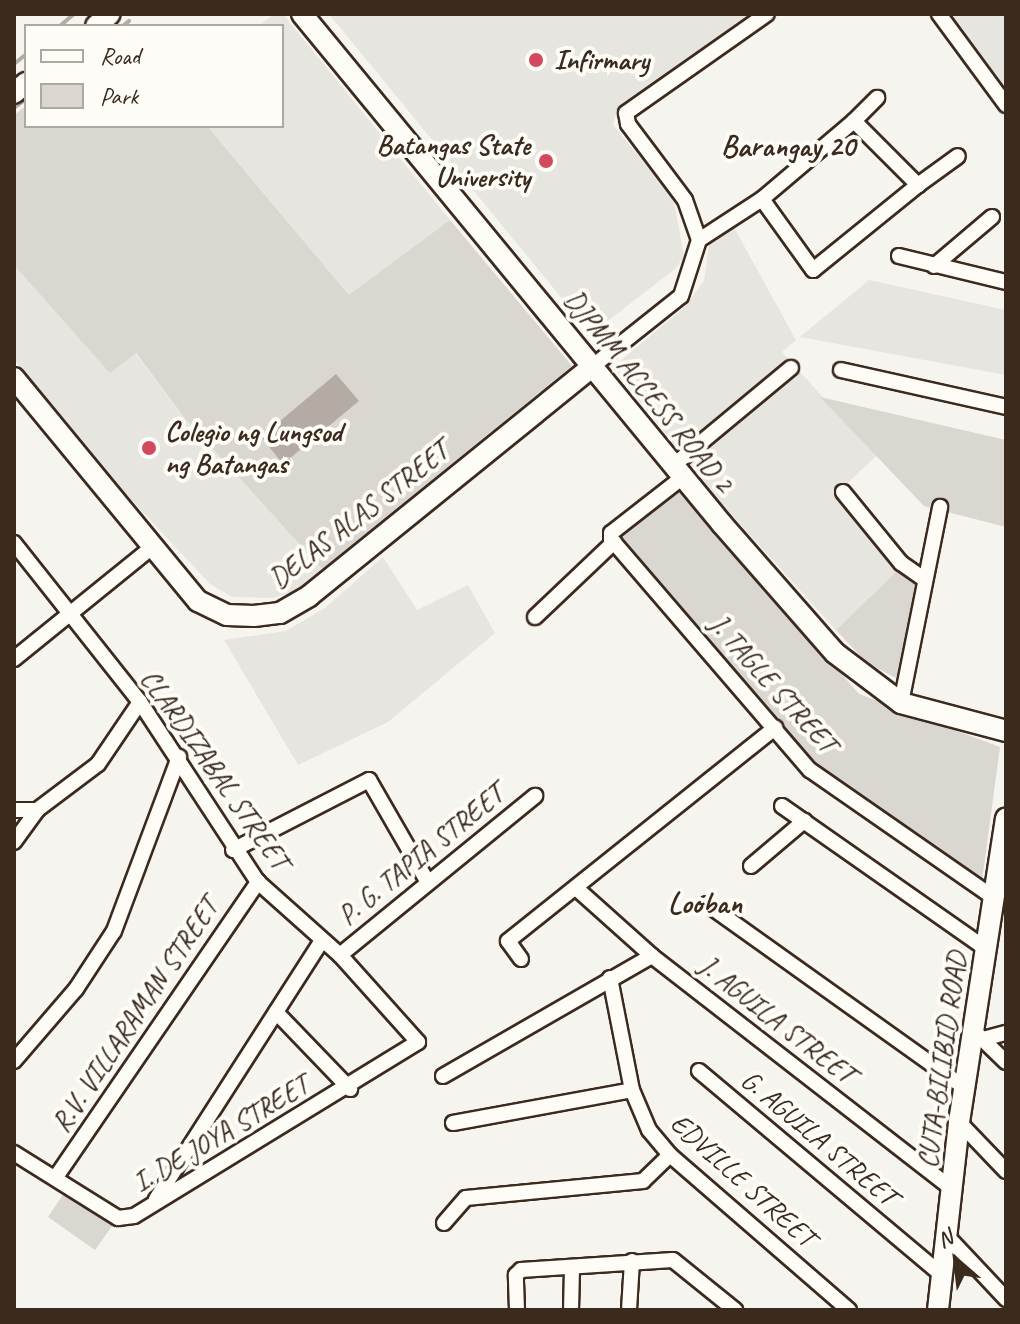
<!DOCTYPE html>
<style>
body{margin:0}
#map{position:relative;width:1020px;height:1324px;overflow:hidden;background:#f5f4ee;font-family:Caveat,sans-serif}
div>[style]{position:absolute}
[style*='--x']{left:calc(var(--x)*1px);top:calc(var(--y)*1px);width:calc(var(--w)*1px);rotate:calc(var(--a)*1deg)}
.built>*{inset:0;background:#e7e5df}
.green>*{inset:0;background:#dad6d0}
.water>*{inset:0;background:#b4aca4}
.stream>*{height:4px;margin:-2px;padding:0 2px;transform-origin:2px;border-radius:2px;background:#b4aca4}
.roads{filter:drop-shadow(2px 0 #3b2a1e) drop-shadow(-2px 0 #3b2a1e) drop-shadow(0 2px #3b2a1e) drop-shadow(0 -2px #3b2a1e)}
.street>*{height:14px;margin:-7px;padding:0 7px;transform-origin:7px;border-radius:7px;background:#fdfcf7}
.secondary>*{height:20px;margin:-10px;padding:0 10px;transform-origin:10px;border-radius:10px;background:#fdfcf7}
.dots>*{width:22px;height:22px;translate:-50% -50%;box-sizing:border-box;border:4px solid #fdfcf7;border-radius:50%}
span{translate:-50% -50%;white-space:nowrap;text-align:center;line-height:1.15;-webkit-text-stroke:8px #fdfcf7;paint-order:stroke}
.poi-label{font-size:28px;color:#3b2a1e;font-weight:700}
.left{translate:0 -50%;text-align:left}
.right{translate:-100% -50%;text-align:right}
.street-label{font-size:28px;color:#3b2a1e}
.neighbourhood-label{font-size:30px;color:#3b2a1e;font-weight:700}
.frame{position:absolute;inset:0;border:16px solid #3b2a1e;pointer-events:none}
.legend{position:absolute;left:24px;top:24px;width:260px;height:104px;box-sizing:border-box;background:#fdfcf7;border:2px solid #afa8a0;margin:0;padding:10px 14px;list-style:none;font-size:24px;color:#3b2a1e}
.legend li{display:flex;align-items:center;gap:16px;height:40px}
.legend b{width:40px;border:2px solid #afa8a0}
.north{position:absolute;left:916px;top:1220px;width:80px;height:80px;-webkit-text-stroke:6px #fdfcf7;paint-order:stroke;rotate:332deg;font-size:22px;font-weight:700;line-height:32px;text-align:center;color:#3b2a1e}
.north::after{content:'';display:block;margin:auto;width:28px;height:36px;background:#3b2a1e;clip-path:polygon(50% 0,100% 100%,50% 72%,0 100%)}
</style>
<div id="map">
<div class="built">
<div style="clip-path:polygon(274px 14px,283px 14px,450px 220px,350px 296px,207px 126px,282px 126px,282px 26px,259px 26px)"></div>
<div style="clip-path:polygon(329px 14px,759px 14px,615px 116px,613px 125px,673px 197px,684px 256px,676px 268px,591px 334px)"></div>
<div style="clip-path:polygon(944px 14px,1006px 14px,1006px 99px)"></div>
<div style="clip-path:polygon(732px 224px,796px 340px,782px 352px,876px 456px,838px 492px,900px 568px,836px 630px,710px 491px,613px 367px,686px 306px,704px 280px,710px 239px)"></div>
<div style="clip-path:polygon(14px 265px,110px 372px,135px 353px,184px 417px,322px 569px,294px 592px,273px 598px,232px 597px,210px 584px,111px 478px,14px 359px)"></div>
<div style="clip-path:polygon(869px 280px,1006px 310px,1006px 375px,800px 337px)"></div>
<div style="clip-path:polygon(383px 557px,417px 610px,468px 585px,495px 633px,388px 722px,298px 765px,224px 640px,286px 631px,325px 608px)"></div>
</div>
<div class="green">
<div style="clip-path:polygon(26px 106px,26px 126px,207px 126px,349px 295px,450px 220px,572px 366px,322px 569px,184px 417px,136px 353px,110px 373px,14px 265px,14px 115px)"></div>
<div style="clip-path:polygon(820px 397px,1006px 440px,1006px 527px,924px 506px)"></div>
<div style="clip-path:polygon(679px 489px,859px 694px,1000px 747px,982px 881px,810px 760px,616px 536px)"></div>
<div style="clip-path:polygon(900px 568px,921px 582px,902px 681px,867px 663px,836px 630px)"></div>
<div style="clip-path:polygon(66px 1190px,115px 1222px,95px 1250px,48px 1217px)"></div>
</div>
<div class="water">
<div style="clip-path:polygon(336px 374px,359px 401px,283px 464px,261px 437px)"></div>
</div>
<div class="stream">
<div style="--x:60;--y:26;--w:18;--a:-41"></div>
<div style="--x:123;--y:26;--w:8;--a:-40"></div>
<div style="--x:14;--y:64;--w:14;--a:-39"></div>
<div style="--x:14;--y:108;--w:15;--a:-37"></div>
</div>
<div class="roads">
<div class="street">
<div style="--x:939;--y:14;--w:113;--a:53.6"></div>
<div style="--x:854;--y:121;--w:33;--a:-45"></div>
<div style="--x:918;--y:185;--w:49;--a:-35.9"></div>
<div style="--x:699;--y:240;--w:75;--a:-33.1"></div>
<div style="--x:762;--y:199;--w:121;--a:-40.3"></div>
<div style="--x:854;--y:121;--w:91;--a:45"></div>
<div style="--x:918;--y:185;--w:135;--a:141"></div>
<div style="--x:813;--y:270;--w:87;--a:-125.7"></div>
<div style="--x:899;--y:256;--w:110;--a:13.7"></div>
<div style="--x:934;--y:266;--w:76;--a:-40.2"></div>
<div style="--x:593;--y:366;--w:112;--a:-38.5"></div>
<div style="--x:681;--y:296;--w:59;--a:-72.2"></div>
<div style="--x:699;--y:240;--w:42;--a:-109.3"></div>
<div style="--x:685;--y:200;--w:95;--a:-126.9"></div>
<div style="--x:628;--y:124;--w:11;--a:-100"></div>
<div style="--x:626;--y:113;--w:172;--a:-35.1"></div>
<div style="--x:841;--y:370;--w:169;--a:12.6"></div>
<div style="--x:674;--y:465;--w:152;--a:-39.7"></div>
<div style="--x:683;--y:477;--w:91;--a:142.1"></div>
<div style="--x:611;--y:533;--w:6;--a:90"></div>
<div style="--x:611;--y:539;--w:305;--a:49.3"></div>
<div style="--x:810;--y:770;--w:224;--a:34.8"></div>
<div style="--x:843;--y:492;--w:92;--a:50.8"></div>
<div style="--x:901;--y:563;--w:28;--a:35"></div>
<div style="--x:14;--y:543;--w:203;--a:51.6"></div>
<div style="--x:140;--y:702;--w:215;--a:56.8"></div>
<div style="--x:258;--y:882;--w:110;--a:41.7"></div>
<div style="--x:340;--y:955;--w:117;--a:48.1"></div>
<div style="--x:418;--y:1042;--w:333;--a:148.5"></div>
<div style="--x:134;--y:1216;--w:16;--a:173"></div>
<div style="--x:118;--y:1218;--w:123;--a:-148"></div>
<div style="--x:535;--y:617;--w:109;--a:-43.5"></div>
<div style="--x:14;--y:659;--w:175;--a:-39"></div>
<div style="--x:901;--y:703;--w:200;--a:-78.7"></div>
<div style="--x:782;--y:806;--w:249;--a:35"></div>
<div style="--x:14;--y:810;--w:23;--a:0"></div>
<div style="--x:14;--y:842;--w:39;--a:-54"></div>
<div style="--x:37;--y:810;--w:76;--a:-37"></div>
<div style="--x:98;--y:764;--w:75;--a:-55.9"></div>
<div style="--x:233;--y:850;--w:153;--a:-27.2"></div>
<div style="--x:369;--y:780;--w:116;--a:60.1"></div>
<div style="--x:751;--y:866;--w:70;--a:-40.3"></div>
<div style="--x:576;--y:888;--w:102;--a:41.8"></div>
<div style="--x:652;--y:956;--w:378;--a:37.8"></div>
<div style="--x:707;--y:904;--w:315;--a:35.5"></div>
<div style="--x:340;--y:955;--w:252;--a:-39.2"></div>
<div style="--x:521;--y:959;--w:22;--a:-126"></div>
<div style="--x:508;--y:941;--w:342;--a:-38.6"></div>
<div style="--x:610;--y:978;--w:114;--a:78.9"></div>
<div style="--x:632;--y:1090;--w:43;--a:67"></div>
<div style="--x:649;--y:1130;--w:33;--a:50"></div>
<div style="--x:670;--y:1155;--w:237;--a:40.9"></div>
<div style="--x:276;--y:1012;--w:107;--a:46.1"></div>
<div style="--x:975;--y:1032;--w:43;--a:44.1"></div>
<div style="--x:983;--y:1039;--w:24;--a:-15"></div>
<div style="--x:14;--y:1061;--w:95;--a:-49.3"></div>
<div style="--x:76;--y:989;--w:69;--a:-56.8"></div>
<div style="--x:114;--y:931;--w:186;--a:-69.5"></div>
<div style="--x:699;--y:1071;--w:317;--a:40"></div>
<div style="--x:443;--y:1076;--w:241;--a:-29.9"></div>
<div style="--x:959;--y:1122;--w:68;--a:46.2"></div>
<div style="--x:453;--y:1123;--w:182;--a:-10.4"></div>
<div style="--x:56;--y:1177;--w:358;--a:-55.6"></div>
<div style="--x:156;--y:1199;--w:308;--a:-57.3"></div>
<div style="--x:444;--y:1223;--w:33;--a:-49"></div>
<div style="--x:466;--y:1198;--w:178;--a:-5.5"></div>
<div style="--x:643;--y:1181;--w:37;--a:-44"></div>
<div style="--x:946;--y:1235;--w:88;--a:46.8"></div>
<div style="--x:517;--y:1310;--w:35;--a:-92"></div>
<div style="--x:516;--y:1275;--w:7;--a:-45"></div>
<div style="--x:521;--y:1270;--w:152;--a:-3.8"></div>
<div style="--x:673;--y:1260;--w:80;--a:38.9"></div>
<div style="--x:571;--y:1310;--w:42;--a:-88.6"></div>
<div style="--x:629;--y:1310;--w:49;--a:-86.5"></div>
</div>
<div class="secondary">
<div style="--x:302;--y:14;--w:661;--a:50.53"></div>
<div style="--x:722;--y:524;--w:171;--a:48.8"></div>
<div style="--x:835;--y:653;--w:83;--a:37.1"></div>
<div style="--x:901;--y:703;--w:109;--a:14.9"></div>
<div style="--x:96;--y:26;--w:18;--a:-41"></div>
<div style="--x:14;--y:93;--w:16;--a:-40"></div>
<div style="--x:14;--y:378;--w:289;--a:50.5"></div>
<div style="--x:198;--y:601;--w:32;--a:26"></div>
<div style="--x:227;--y:615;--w:27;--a:2"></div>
<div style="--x:254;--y:616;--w:26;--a:-7"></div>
<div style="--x:280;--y:613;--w:34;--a:-30"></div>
<div style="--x:309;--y:596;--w:365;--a:-39"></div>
<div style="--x:938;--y:1310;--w:189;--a:-83.6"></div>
<div style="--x:959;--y:1122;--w:307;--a:-81.2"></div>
</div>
</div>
<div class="dots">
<div style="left:536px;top:60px;background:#d1495b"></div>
<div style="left:546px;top:161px;background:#d1495b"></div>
<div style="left:149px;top:448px;background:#d1495b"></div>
</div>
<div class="poi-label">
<span class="left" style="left:554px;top:60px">Infirmary</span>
<span class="right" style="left:530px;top:161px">Batangas State<br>University</span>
<span class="left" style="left:165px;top:448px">Colegio ng Lungsod<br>ng Batangas</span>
</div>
<div class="street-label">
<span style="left:649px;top:391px;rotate:51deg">DJPMM ACCESS ROAD 2</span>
<span style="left:359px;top:515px;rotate:-38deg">DELAS ALAS STREET</span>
<span style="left:773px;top:684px;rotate:48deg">J. TAGLE STREET</span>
<span style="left:215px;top:769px;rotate:55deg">CLARDIZABAL STREET</span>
<span style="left:421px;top:855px;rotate:-39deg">P. G. TAPIA STREET</span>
<span style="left:135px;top:1015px;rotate:-56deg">R.V. VILLARAMAN STREET</span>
<span style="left:777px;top:1020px;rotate:38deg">J. AGUILA STREET</span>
<span style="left:942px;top:1060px;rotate:-82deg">CUTA-BILIBID ROAD</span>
<span style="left:221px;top:1134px;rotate:-31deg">I. DE JOYA STREET</span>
<span style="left:819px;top:1138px;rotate:40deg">G. AGUILA STREET</span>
<span style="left:743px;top:1180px;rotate:42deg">EDVILLE STREET</span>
</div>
<div class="neighbourhood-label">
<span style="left:788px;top:146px">Barangay 20</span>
<span style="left:705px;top:903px">Looban</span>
</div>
<div class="frame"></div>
<ul class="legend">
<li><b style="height:10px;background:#fdfcf7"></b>Road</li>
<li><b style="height:22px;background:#dad6d0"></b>Park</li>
</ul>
<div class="north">N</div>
</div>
